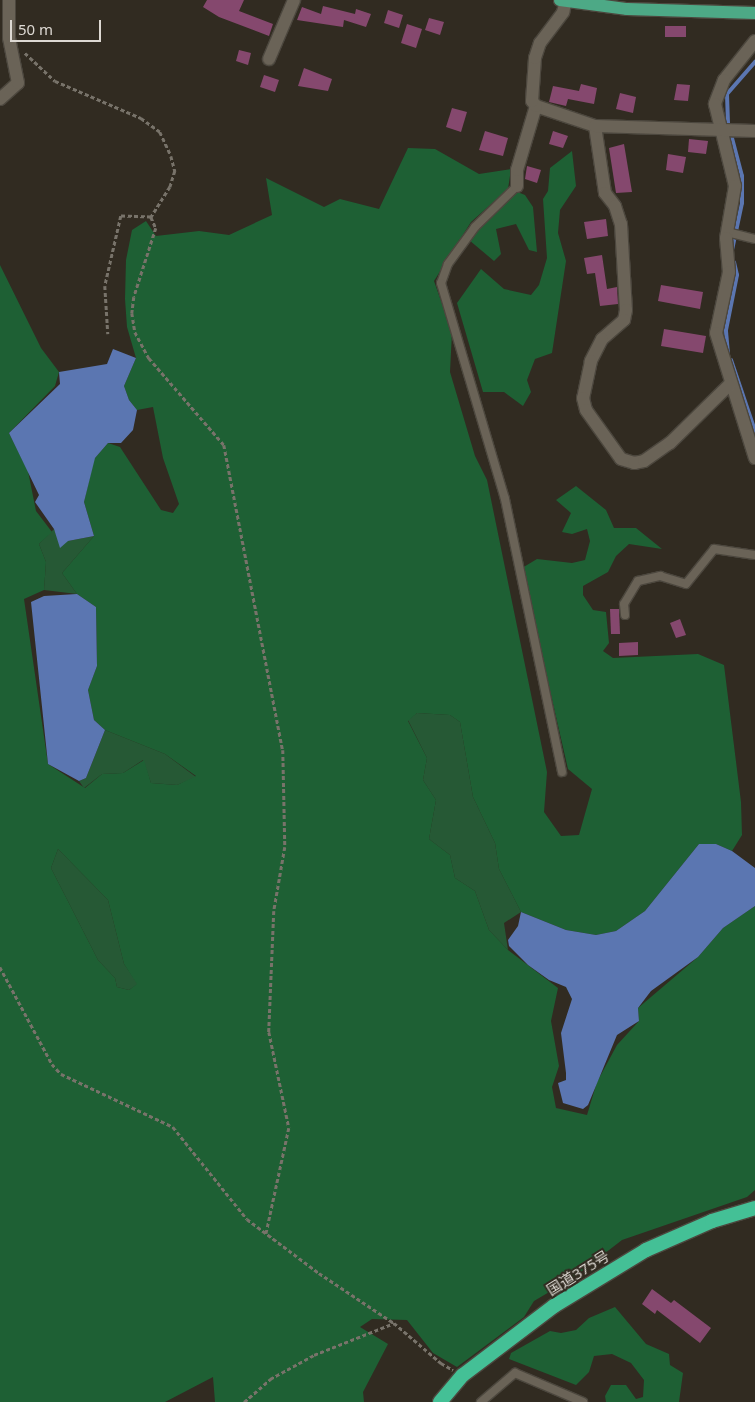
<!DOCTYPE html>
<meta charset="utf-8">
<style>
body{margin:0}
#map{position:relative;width:755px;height:1402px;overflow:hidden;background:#312b21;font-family:"Noto Sans","Noto Sans JP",sans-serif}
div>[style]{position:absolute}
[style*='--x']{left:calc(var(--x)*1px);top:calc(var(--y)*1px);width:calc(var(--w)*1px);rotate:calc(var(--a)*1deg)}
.green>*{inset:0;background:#265935}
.forest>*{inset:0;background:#1e6034}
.water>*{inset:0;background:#5b76b1}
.stream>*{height:4px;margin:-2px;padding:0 2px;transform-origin:2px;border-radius:2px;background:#5b76b1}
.building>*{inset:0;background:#85486e}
.path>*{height:2.5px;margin-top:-1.25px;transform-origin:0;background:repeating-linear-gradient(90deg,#78736a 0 4px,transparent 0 6.5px)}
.roads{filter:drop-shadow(1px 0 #4c473e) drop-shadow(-1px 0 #4c473e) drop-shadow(0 1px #4c473e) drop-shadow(0 -1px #4c473e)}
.service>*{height:8px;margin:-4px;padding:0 4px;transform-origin:4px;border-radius:4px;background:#6a6357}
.minor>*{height:12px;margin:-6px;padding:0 6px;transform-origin:6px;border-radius:6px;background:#6a6357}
.primary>*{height:12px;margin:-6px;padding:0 6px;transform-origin:6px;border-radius:6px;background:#4da986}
.trunk>*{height:14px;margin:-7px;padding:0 7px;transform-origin:7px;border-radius:7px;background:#44c096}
span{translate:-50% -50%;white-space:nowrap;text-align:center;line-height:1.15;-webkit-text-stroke:4px #312b21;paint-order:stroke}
.street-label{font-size:15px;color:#ddd9d3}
.scale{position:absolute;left:10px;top:20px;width:91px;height:22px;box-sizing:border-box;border:2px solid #ddd9d3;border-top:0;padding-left:6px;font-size:15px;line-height:18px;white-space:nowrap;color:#ddd9d3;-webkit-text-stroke:4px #312b21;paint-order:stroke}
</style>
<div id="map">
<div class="green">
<div style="clip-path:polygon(54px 529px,58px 539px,68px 541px,94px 536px,62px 573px,77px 594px,44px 590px,46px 562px,39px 544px)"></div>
<div style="clip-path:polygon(417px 713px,450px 715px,460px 722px,473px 797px,495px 843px,499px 869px,521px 912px,504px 923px,508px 950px,489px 930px,475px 891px,455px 878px,450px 855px,429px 839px,436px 800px,423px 780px,427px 758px,408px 720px)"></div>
<div style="clip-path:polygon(105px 730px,165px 754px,196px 777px,177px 785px,151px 783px,143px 760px,123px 773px,102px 774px,84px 788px,79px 781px,86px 778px)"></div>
<div style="clip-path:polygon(58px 849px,108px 900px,124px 964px,138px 984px,129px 990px,117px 987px,115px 978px,98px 960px,51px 868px)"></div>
</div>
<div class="forest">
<div style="clip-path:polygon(evenodd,408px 148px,435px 149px,479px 174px,511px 169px,508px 189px,471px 222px,434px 281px,452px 332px,450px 372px,475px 456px,487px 480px,547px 772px,544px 812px,561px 836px,579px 835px,592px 789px,568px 769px,522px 568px,537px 559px,572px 563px,585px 560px,590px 541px,587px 529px,572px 534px,562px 532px,571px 513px,556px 500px,576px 486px,606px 510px,614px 528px,636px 528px,662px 549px,629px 544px,616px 556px,608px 572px,583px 586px,583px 595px,593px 610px,606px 612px,609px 643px,603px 651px,613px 658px,698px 654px,724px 665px,741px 802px,742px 835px,732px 851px,716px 844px,699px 844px,645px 911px,616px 931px,596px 935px,566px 930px,521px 912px,499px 869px,495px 843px,473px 797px,460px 722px,450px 715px,417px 713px,408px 721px,427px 758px,423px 780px,436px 800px,429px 839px,450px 855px,455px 878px,475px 891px,489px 930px,508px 950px,558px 988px,551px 1021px,559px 1066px,552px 1087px,556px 1108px,587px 1115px,597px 1082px,617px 1045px,639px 1021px,638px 1008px,698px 957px,723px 928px,755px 906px,755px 1190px,747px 1197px,622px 1240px,573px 1278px,534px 1301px,524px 1317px,457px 1367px,433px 1353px,407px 1320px,372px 1319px,360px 1327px,388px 1344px,363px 1392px,364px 1402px,215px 1402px,213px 1377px,165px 1402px,0 1402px,0 265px,41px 348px,59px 372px,55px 386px,9px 433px,28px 471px,36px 511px,52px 532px,39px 544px,46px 562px,44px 590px,24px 599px,48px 764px,85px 788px,102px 774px,123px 773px,144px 760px,151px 783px,177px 785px,196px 776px,165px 754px,105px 730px,94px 720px,88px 690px,97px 666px,96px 607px,77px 594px,62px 573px,94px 536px,84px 502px,94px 459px,108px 443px,120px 447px,161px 510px,173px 513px,179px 504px,163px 458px,153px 407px,137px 410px,129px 400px,124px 386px,136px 358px,127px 327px,125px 299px,126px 260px,132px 230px,146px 221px,156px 236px,199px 231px,229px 235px,272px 215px,266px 178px,324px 207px,340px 199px,379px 209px,408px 148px,58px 849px,108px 900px,124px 964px,137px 984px,129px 990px,117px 987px,115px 978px,98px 960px,51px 868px,58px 849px)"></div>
<div style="clip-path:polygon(572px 151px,576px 186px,560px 210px,558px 233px,566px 261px,552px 353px,535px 359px,527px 380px,531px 392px,523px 406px,504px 392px,483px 392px,457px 303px,481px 269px,504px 289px,531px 295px,539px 285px,547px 258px,543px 199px,548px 191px,550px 168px)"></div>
<div style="clip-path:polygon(515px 191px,525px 195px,533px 207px,537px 252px,529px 250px,516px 224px,496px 229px,501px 254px,494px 261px,469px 240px)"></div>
<div style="clip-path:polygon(615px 1307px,646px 1344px,669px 1354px,670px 1365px,683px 1373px,679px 1402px,606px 1402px,605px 1396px,611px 1385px,626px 1385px,636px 1399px,643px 1397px,644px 1380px,631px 1363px,612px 1354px,594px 1356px,589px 1372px,576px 1385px,509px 1359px,511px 1353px,550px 1331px,561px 1333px,576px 1330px,589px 1318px)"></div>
</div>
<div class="water">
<div style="clip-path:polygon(113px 349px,136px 358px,124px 386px,129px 400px,137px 410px,133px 430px,121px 443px,108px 443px,95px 458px,84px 502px,94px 536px,68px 541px,60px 548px,54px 529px,35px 502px,39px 495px,9px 433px,60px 384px,59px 372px,107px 364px)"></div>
<div style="clip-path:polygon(77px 594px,96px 607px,97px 666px,88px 690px,94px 720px,105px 730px,86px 778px,79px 781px,48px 764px,31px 602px,44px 596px)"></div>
<div style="clip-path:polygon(699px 844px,716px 844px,732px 851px,755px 868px,755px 906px,723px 928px,698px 957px,651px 991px,638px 1008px,639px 1021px,617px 1035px,588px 1105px,583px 1109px,563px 1103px,558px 1083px,566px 1080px,566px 1073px,561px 1033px,572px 999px,566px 987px,549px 980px,528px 965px,509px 946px,508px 940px,518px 926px,521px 912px,566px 930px,596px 935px,616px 931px,645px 911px)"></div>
</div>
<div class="stream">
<div style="--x:732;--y:250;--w:48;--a:-78"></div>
<div style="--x:742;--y:203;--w:27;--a:-90"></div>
<div style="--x:742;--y:176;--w:55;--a:-104.8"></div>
<div style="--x:728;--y:123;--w:29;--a:-92"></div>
<div style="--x:727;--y:94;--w:43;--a:-48.8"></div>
<div style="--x:728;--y:354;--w:24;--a:-95"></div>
<div style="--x:726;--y:330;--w:56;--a:-78.7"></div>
<div style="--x:737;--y:275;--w:13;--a:-103"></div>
<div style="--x:731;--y:360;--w:75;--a:71.3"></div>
</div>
<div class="building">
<div style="clip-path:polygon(207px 0,244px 0,239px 11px,273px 24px,269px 36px,219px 17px,203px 7px)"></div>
<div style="clip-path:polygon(323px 6px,355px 14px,356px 9px,371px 14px,366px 27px,344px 20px,343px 27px,297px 20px,302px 7px,321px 14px)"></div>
<div style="clip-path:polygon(388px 10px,403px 15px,399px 28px,384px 23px)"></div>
<div style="clip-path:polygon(429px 18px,444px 22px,440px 35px,425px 30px)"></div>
<div style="clip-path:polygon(407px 24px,422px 29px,416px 48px,401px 43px)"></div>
<div style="clip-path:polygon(665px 26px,686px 26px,686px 37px,665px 37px)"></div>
<div style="clip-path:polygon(239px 50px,251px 53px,248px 65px,236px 61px)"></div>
<div style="clip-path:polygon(304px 68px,332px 79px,328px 91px,298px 86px)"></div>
<div style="clip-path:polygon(264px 75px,279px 80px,275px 92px,260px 87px)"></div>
<div style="clip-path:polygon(581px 84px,597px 88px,594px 104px,568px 99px,566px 106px,549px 102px,553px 86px,579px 91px)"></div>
<div style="clip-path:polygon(677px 84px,690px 85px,688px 101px,674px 100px)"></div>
<div style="clip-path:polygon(620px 93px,636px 97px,633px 113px,616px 109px)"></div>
<div style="clip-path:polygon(452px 108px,467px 112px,461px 132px,446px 127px)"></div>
<div style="clip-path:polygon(485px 131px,508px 138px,503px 156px,479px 150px)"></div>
<div style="clip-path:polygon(553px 131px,568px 136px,563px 148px,549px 144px)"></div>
<div style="clip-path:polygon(689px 139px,708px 141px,706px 154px,688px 152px)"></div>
<div style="clip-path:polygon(624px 144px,632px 192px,616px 193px,609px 148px)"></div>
<div style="clip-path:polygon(668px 154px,686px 157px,683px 173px,666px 170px)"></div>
<div style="clip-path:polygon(527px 166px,541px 170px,537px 183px,525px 179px)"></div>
<div style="clip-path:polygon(606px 219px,608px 236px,587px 239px,584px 222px)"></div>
<div style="clip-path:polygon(602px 255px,607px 289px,617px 287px,618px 304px,600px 306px,595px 273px,587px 274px,584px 258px)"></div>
<div style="clip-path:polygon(661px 285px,703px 292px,700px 309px,658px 301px)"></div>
<div style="clip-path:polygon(664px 329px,706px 336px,703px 353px,661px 346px)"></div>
<div style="clip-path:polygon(610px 609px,619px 609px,620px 634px,611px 634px)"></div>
<div style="clip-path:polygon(680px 619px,686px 635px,676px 638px,670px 623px)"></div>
<div style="clip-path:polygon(638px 642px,638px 655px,619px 656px,619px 643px)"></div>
<div style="clip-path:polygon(652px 1289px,671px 1303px,674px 1300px,711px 1328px,700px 1343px,657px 1310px,655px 1314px,642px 1304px)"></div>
</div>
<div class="path">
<div style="--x:25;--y:53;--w:41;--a:43"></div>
<div style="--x:55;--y:81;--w:94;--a:23.3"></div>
<div style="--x:141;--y:118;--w:24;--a:36"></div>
<div style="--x:160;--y:132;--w:26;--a:65"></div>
<div style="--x:171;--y:156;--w:16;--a:75"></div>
<div style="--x:175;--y:171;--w:17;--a:107"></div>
<div style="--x:170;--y:187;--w:36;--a:122"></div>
<div style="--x:151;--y:217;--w:30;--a:-178"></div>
<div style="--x:121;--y:216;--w:72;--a:102.9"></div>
<div style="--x:105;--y:286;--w:48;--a:86.4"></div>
<div style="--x:151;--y:217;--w:12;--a:66"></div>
<div style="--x:156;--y:228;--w:72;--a:107.7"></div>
<div style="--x:134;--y:297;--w:16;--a:97"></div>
<div style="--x:132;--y:313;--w:19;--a:81"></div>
<div style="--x:135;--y:332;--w:30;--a:62"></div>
<div style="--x:149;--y:358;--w:115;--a:49.2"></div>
<div style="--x:224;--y:445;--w:311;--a:79.1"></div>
<div style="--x:283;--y:750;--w:97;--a:88.8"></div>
<div style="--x:285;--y:847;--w:65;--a:99.8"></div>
<div style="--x:274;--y:911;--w:121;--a:92.4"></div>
<div style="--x:269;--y:1032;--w:98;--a:78.2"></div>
<div style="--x:289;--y:1128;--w:108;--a:102.2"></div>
<div style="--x:0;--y:967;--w:110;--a:61.8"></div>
<div style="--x:52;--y:1064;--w:13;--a:48"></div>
<div style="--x:61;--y:1074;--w:124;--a:25.3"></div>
<div style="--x:173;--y:1127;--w:118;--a:51.2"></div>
<div style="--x:247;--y:1219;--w:90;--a:36.9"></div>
<div style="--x:319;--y:1273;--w:90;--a:33.7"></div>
<div style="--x:394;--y:1323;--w:62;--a:40.4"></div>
<div style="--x:441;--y:1363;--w:14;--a:30"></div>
<div style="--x:244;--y:1402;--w:35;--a:-41"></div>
<div style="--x:270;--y:1379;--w:50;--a:-28.6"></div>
<div style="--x:314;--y:1355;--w:86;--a:-21.8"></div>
</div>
<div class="roads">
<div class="service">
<div style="--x:517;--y:186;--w:59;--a:135.7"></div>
<div style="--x:475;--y:227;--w:46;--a:126.1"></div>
<div style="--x:448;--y:264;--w:20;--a:110"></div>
<div style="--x:441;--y:283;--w:225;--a:73.5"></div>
<div style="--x:505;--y:499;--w:279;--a:78.2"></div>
<div style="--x:727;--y:232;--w:29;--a:14"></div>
<div style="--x:625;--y:615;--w:11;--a:-95"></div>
<div style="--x:624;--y:604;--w:27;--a:-59"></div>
<div style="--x:638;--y:581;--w:23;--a:-13"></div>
<div style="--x:660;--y:576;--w:27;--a:17"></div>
<div style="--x:686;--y:584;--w:45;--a:-51.3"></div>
<div style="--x:714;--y:549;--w:41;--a:8.3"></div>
<div style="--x:481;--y:1402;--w:45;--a:-40.5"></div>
<div style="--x:515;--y:1373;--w:74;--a:23.1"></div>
</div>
<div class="minor">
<div style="--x:755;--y:41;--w:50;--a:128.5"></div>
<div style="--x:724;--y:80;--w:26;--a:111"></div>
<div style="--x:715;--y:104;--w:84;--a:76.3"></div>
<div style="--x:735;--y:186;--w:53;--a:99.8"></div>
<div style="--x:726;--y:238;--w:34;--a:85"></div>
<div style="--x:729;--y:272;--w:62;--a:102"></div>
<div style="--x:716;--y:333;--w:131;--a:72.7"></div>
<div style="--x:269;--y:59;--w:64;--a:-67"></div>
<div style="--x:0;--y:99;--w:24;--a:-42"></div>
<div style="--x:18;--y:83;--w:46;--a:-101.3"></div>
<div style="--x:9;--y:38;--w:38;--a:-90"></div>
<div style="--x:536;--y:106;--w:62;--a:18.7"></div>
<div style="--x:595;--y:126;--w:68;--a:81.5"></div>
<div style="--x:605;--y:193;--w:16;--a:52"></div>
<div style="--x:615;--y:206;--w:19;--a:72"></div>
<div style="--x:621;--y:224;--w:86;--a:86.7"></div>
<div style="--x:626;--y:310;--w:10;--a:101"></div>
<div style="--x:624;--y:320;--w:29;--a:139"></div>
<div style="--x:602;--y:339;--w:25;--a:117"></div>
<div style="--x:591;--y:361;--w:38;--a:102"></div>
<div style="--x:583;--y:398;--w:12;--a:76"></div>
<div style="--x:586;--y:410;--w:60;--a:54.5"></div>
<div style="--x:621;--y:459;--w:14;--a:17"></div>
<div style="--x:634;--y:463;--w:10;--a:-11"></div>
<div style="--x:644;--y:461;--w:32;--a:-35"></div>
<div style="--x:670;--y:443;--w:84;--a:-44.5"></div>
<div style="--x:595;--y:126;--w:160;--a:1.8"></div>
<div style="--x:517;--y:186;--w:16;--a:-90"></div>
<div style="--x:517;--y:170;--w:67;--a:-73.5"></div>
<div style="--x:536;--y:106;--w:6;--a:-129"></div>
<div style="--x:532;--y:101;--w:43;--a:-86"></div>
<div style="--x:535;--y:58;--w:16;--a:-72"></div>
<div style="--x:540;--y:43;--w:39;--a:-53"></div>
<div style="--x:563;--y:12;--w:11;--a:-75"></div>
</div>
<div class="primary">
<div style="--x:560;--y:0;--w:68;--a:7.7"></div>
<div style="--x:627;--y:9;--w:128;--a:1.8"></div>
</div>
<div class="trunk">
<div style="--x:440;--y:1402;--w:35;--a:-50"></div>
<div style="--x:463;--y:1375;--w:114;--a:-37.2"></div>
<div style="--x:554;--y:1306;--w:108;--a:-31.3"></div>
<div style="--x:646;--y:1250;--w:72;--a:-23.7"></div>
<div style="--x:712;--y:1221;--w:45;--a:-16.8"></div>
</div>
</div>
<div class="street-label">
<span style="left:578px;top:1273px;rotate:-32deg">国道375号</span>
</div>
<div class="scale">50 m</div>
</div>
